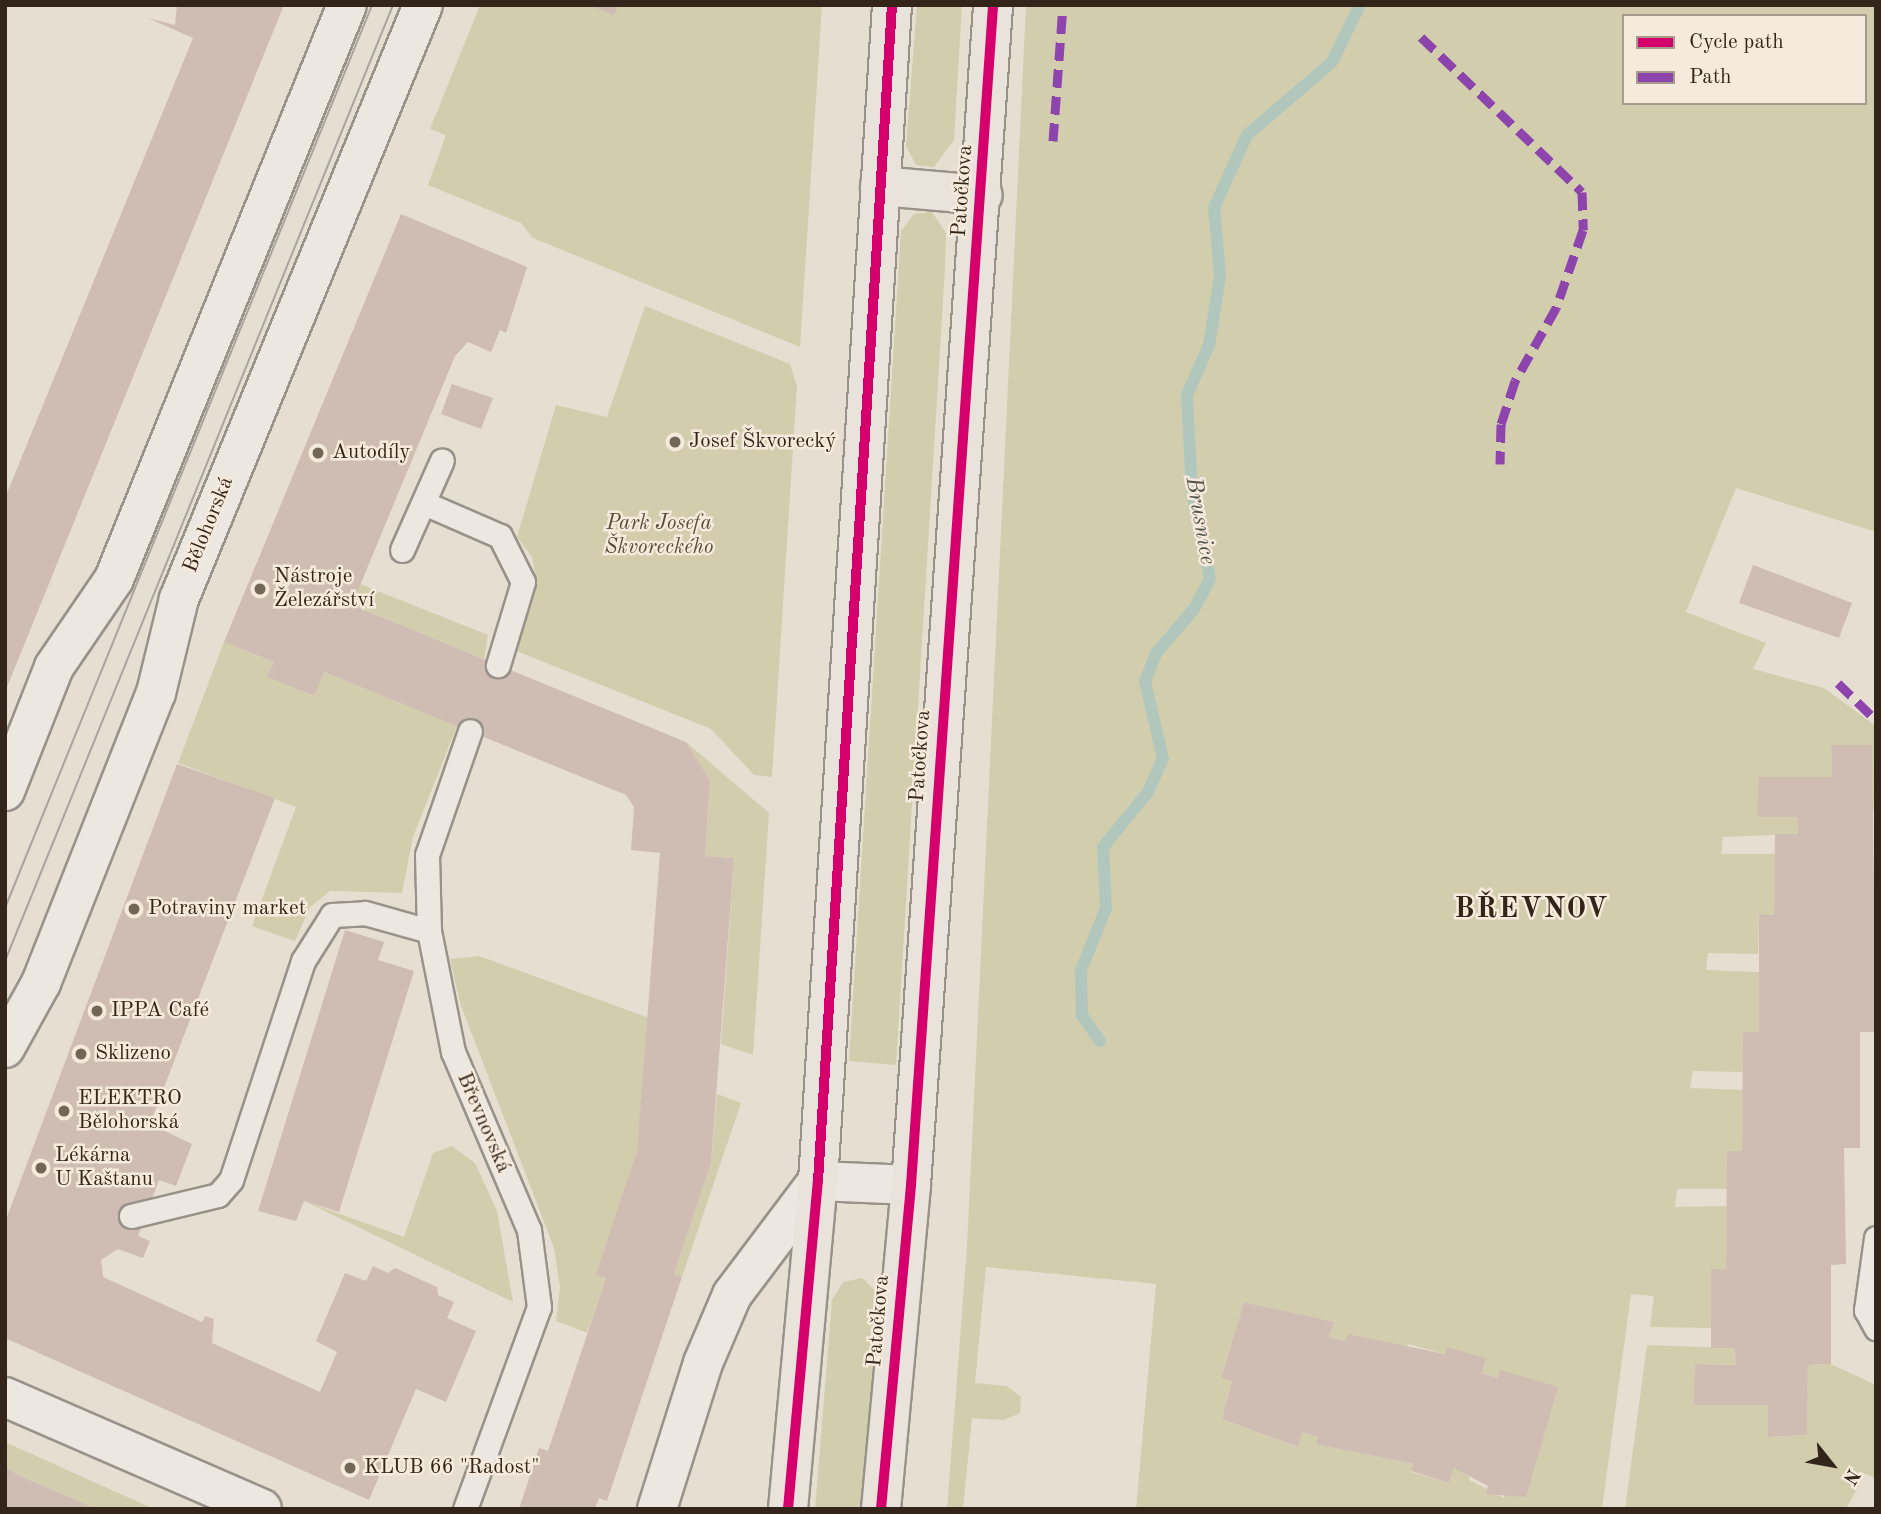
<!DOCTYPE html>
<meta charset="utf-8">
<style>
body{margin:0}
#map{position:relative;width:1881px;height:1514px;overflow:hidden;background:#e6ded1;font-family:"Old Standard TT",serif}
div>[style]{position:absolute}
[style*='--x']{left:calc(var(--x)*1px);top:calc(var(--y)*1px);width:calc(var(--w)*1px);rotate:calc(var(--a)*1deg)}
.green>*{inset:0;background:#d2cead}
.stream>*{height:12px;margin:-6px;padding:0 6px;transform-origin:6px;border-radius:6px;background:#b1c7bd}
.building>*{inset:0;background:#cfbdb4}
.roads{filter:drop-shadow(2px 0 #989289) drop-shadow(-2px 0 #989289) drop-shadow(0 2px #989289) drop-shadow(0 -2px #989289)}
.lane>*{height:23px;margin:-11.5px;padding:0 11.5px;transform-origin:11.5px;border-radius:11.5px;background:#ece7e0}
.street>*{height:38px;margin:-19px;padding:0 19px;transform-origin:19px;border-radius:19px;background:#ece7e0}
.secondary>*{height:38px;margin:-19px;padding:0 19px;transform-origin:19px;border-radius:19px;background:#ece7e0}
.primary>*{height:38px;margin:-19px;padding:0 19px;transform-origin:19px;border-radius:19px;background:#e9e3db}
.tram>*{height:2px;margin:-1px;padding:0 1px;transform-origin:1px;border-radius:1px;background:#aaa49e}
.quiet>*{height:9px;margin-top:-4.5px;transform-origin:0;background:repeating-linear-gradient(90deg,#8e44ad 0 18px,transparent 0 27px)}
.cycleway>*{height:10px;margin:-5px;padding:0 5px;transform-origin:5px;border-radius:5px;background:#d6006c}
.dots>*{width:19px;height:19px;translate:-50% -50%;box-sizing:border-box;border:4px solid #f5eadb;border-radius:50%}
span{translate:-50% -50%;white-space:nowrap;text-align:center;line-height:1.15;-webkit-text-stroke:5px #f5eadb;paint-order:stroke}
.street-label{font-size:21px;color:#332519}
.poi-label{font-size:21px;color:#332519}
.left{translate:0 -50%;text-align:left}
.park-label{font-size:21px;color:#564c37;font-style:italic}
.water-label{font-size:23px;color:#525348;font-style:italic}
.district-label{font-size:28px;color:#332519;font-weight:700;letter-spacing:2px}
.frame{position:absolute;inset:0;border:7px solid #332519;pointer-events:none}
.legend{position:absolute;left:1622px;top:14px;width:245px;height:91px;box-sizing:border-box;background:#f5eadb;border:2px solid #a79b8d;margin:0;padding:9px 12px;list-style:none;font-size:21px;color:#332519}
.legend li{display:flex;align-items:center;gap:14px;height:35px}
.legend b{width:35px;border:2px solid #a79b8d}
.north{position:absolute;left:1797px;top:1430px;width:70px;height:70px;-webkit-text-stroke:5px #f5eadb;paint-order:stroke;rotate:121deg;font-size:19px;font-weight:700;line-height:28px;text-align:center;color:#332519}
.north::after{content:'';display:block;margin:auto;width:24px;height:32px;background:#332519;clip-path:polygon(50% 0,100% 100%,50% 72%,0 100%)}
</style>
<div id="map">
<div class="green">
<div style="clip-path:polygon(480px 5px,589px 5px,614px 16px,619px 5px,822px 5px,800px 347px,533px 238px,521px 223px,428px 185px,446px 135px,430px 129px)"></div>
<div style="clip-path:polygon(917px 5px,962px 5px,954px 140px,934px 167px,916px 165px,906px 146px)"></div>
<div style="clip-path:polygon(evenodd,1026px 5px,1876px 5px,1876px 532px,1736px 488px,1686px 612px,1766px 643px,1753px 669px,1824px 688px,1876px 726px,1876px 815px,1831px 746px,1832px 777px,1758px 777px,1757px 817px,1797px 817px,1798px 834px,1723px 837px,1721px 854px,1775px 854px,1774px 915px,1759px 915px,1758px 954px,1708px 953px,1706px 970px,1759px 972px,1759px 1032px,1743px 1033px,1743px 1072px,1693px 1071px,1690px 1088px,1743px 1090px,1742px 1151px,1727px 1151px,1727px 1189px,1677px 1189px,1675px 1207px,1727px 1206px,1726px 1269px,1712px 1269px,1711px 1328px,1650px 1327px,1654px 1296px,1631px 1294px,1602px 1509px,1136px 1509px,1156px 1284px,986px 1267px,975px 1383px,1007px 1386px,1021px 1397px,1020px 1413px,1004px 1420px,972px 1418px,963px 1509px,947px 1509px,967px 1246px,1026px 5px,1624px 16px,1865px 16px,1865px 103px,1624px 103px,1624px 16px,1026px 5px,1244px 1302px,1333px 1322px,1329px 1337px,1345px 1341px,1406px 1351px,1408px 1344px,1445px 1354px,1447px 1347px,1485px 1358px,1482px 1373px,1498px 1378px,1504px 1498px,1469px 1480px,1470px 1473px,1454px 1468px,1449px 1483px,1411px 1472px,1413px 1464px,1317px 1444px,1318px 1437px,1302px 1432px,1297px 1447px,1222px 1419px,1232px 1381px,1221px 1378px,1244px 1302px)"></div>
<div style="clip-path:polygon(932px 212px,946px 233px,945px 269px,896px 1065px,849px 1061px,901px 231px,914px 214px)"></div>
<div style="clip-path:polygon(645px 306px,790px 364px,797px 386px,772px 777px,754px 775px,711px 729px,514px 650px,536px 580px,532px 557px,517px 537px,556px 405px,607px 417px)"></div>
<div style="clip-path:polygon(360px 584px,488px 635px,484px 659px,352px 605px)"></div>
<div style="clip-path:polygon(224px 642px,274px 662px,268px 677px,313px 696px,324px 672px,457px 726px,413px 837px,402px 893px,330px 891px,310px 907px,295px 941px,252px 926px,296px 807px,178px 763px)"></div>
<div style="clip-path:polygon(686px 742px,769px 813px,753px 1055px,721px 1044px,734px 858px,705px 856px,710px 780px)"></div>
<div style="clip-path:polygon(479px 956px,649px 1018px,637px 1151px,597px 1275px,606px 1278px,587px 1333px,556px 1321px,560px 1287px,554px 1248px,460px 1003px,450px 959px)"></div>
<div style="clip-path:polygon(717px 1094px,741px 1103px,682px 1277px,674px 1274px,711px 1163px)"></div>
<div style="clip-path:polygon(452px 1146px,475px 1163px,497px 1211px,513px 1302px,304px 1201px,404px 1237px,433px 1153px)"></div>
<div style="clip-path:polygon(862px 1278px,878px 1293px,880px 1311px,861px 1509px,815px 1509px,832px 1300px,843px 1282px)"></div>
<div style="clip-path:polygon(1647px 1345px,1734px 1348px,1736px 1365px,1695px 1364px,1693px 1405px,1768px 1405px,1768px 1437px,1807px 1435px,1808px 1365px,1831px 1364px,1876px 1385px,1876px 1478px,1865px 1474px,1846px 1509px,1625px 1509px)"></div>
<div style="clip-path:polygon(5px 1442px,154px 1509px,97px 1509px,18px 1475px,5px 1466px)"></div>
</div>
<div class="stream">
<div style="--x:1100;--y:1041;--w:32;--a:-125"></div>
<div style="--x:1082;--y:1015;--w:45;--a:-91.3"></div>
<div style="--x:1081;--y:970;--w:67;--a:-68"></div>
<div style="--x:1106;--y:908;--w:61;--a:-92.8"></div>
<div style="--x:1103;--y:847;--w:71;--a:-50.7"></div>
<div style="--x:1148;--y:792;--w:36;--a:-66"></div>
<div style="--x:1163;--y:759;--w:80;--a:-103"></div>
<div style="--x:1145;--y:681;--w:31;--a:-68"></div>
<div style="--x:1157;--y:652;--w:57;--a:-49.3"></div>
<div style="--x:1194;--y:609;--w:34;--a:-62"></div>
<div style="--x:1210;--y:579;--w:89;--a:-101.7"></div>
<div style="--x:1192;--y:492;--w:97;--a:-93"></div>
<div style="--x:1187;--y:395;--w:55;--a:-66.3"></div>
<div style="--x:1209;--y:345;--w:70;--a:-80.9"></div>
<div style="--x:1220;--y:276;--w:68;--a:-95"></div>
<div style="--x:1214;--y:208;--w:80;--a:-65.7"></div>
<div style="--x:1247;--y:135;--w:112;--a:-40.7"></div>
<div style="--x:1332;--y:62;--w:64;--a:-63.8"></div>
</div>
<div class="building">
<div style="clip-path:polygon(177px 5px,284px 5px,5px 692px,5px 498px,193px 38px,148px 18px,175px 25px)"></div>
<div style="clip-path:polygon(589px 5px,619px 5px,614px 16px)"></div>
<div style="clip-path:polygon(401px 214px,527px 267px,506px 333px,500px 330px,491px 352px,468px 342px,455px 356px,352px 605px,686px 742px,710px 780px,705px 856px,734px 858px,711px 1163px,674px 1274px,682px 1277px,607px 1501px,599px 1498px,595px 1509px,519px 1509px,539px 1448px,548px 1451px,606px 1278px,596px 1275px,637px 1151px,660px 853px,631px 850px,634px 807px,626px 795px,324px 672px,314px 696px,267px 677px,274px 662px,224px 642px)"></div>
<div style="clip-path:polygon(452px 384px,493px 398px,481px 429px,441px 414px)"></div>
<div style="clip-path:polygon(1753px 565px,1852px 603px,1839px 638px,1739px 603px)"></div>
<div style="clip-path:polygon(1831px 745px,1872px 745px,1876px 1032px,1860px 1032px,1860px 1148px,1844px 1148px,1846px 1264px,1831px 1265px,1831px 1364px,1808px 1365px,1807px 1435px,1768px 1437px,1768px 1405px,1693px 1405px,1695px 1364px,1736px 1365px,1734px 1348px,1711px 1348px,1711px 1269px,1726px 1269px,1727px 1151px,1742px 1151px,1743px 1032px,1759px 1032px,1759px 914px,1774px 915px,1775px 834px,1798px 834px,1797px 817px,1757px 817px,1758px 777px,1832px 777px)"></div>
<div style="clip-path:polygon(177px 764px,275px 798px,150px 1124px,192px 1144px,176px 1186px,159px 1180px,138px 1236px,150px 1241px,143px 1258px,118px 1249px,101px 1260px,103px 1277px,202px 1322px,205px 1316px,214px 1319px,212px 1343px,320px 1392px,337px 1352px,316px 1341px,345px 1273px,366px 1281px,373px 1266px,388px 1273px,395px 1268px,437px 1287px,438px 1295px,454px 1302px,447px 1318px,476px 1331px,446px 1402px,416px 1389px,369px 1500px,5px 1338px,5px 1222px)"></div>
<div style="clip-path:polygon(345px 930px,384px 942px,378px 960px,414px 971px,339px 1212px,304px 1201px,296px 1221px,258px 1211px)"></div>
<div style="clip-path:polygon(1244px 1302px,1334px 1322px,1329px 1337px,1345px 1341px,1348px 1334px,1445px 1354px,1447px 1347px,1486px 1358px,1482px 1373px,1498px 1378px,1500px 1370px,1558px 1387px,1526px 1497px,1486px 1494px,1488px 1486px,1454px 1468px,1449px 1483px,1411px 1471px,1413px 1464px,1316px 1444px,1318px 1437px,1302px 1432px,1298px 1447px,1222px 1419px,1232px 1381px,1221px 1378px)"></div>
<div style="clip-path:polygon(5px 1466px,18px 1475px,97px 1509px,5px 1509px)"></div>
</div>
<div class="roads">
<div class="lane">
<div style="--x:424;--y:503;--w:83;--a:23.5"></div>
<div style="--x:500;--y:536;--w:51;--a:63.4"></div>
<div style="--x:523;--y:582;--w:87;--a:106.8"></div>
<div style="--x:402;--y:550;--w:98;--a:-66"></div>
<div style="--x:131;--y:1216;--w:89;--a:-13.6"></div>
<div style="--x:218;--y:1195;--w:20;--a:-49"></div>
<div style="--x:231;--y:1180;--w:231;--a:-71.8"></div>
<div style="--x:303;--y:961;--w:54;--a:-57.8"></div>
<div style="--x:332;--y:915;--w:33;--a:-3"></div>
<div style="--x:365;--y:913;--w:66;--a:15.7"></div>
<div style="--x:1876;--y:1238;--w:73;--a:97.9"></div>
<div style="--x:1866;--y:1310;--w:21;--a:61"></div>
<div style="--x:465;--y:1509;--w:215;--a:-69.9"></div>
<div style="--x:539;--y:1307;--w:78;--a:-97.4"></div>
<div style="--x:529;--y:1230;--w:194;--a:-113.1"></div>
<div style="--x:453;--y:1052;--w:123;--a:-101.2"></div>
<div style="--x:429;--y:931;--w:76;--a:-91.5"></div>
<div style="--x:427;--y:855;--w:131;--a:-70.9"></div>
</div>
<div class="street">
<div style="--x:5;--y:1397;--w:280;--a:23.5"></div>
<div style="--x:657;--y:1509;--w:153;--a:-72.5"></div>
<div style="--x:703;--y:1363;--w:74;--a:-66.9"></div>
<div style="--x:732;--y:1295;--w:143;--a:-53"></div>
<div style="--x:818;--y:1181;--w:93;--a:2.5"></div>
</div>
<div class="secondary">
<div style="--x:5;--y:791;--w:133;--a:-68.4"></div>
<div style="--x:54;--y:667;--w:107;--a:-55.7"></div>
<div style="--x:114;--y:579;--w:619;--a:-67.91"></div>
<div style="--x:5;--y:1048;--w:74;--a:-61"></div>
<div style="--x:41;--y:983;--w:312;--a:-68.4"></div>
<div style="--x:156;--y:693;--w:97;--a:-76.3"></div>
<div style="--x:179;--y:599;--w:642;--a:-67.67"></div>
</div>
<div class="primary">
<div style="--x:880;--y:186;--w:103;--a:5"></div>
<div style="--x:788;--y:1509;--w:329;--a:-84.8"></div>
<div style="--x:818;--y:1181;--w:1178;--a:-86.4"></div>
<div style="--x:881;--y:1509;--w:325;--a:-84.7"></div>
<div style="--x:911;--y:1185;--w:1183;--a:-86.02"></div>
</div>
</div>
<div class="tram">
<div style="--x:5;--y:908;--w:975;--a:-67.88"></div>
<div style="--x:5;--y:961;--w:1032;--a:-67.91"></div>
</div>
<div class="quiet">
<div style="--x:1421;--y:37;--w:223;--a:43.9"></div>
<div style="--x:1582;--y:192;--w:38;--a:88"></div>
<div style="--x:1583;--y:230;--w:83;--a:109.1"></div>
<div style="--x:1556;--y:308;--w:84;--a:119.3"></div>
<div style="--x:1515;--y:381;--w:45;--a:108"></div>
<div style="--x:1501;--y:424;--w:40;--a:91.4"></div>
<div style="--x:1053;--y:141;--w:136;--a:-85.8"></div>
<div style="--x:1838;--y:683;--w:53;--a:44.2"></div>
</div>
<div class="cycleway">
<div style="--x:788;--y:1509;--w:329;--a:-84.8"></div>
<div style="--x:818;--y:1181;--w:1178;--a:-86.4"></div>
<div style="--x:881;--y:1509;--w:325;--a:-84.7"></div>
<div style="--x:911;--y:1185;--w:1183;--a:-86.02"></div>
</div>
<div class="dots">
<div style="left:675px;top:442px;background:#726659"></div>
<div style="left:318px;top:453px;background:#726659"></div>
<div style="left:260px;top:589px;background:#726659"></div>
<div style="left:134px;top:909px;background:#726659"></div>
<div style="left:97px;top:1011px;background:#726659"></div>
<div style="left:81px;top:1054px;background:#726659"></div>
<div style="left:64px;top:1111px;background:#726659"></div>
<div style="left:41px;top:1168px;background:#726659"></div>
<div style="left:350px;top:1468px;background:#726659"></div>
</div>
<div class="street-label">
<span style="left:963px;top:191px;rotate:-86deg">Patočkova</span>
<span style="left:209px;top:525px;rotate:-68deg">Bělohorská</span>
<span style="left:921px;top:756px;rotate:-86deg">Patočkova</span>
<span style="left:483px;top:1123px;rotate:67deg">Břevnovská</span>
<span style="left:879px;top:1321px;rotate:-85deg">Patočkova</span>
</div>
<div class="poi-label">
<span class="left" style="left:689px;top:442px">Josef Škvorecký</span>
<span class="left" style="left:332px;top:453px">Autodíly</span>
<span class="left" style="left:274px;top:589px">Nástroje<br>Železářství</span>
<span class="left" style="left:148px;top:909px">Potraviny market</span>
<span class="left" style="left:111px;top:1011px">IPPA Café</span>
<span class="left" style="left:95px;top:1054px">Sklizeno</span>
<span class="left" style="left:78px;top:1111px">ELEKTRO<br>Bělohorská</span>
<span class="left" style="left:55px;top:1168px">Lékárna<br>U Kaštanu</span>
<span class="left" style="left:364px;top:1468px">KLUB 66 "Radost"</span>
</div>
<div class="park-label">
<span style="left:659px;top:536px">Park Josefa<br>Škvoreckého</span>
</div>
<div class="water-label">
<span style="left:1200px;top:521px;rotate:80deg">Brusnice</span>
</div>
<div class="district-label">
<span style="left:1532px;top:910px">BŘEVNOV</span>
</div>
<div class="frame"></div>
<ul class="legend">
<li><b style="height:9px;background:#d6006c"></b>Cycle path</li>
<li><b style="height:9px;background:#8e44ad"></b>Path</li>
</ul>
<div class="north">N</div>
</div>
